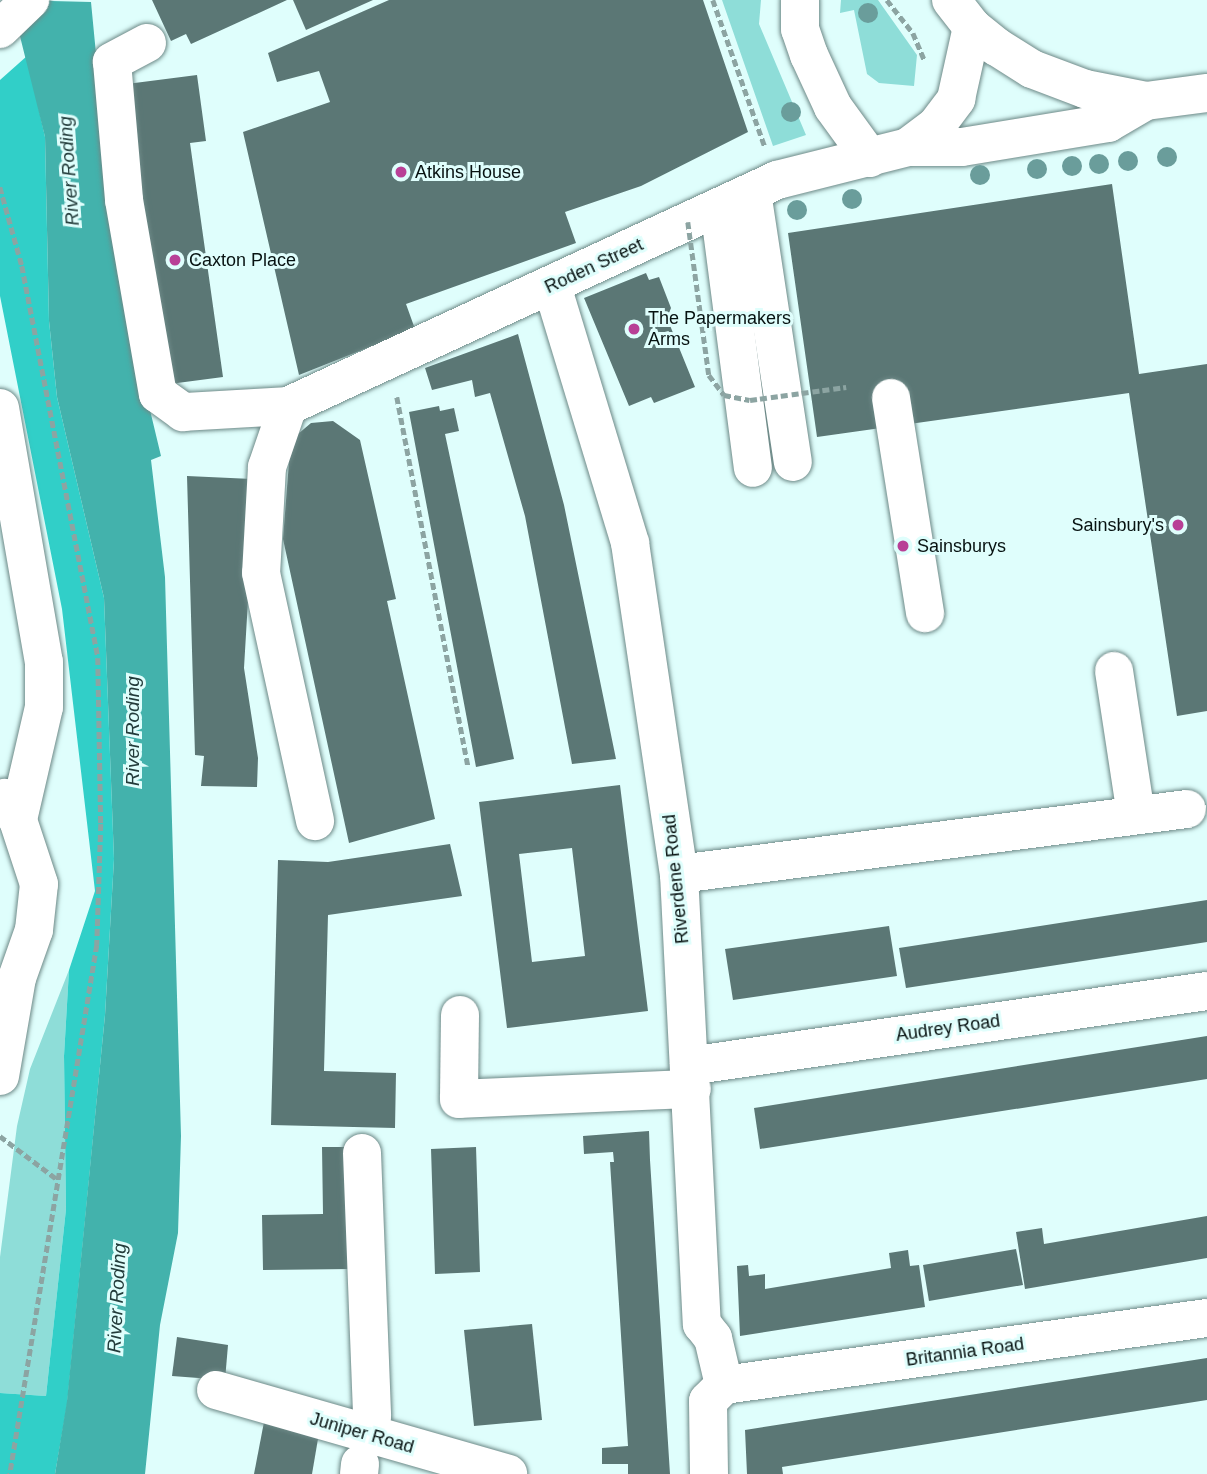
<!DOCTYPE html>
<style>
body{margin:0}
#map{position:relative;width:1207px;height:1474px;overflow:hidden;background:#dffefc;font-family:Arial,sans-serif}
div>[style]{position:absolute}
[style*='--x']{left:calc(var(--x)*1px);top:calc(var(--y)*1px);width:calc(var(--w)*1px);rotate:calc(var(--a)*1deg)}
.green>*{inset:0;background:#8eddd8}
.forest>*{inset:0;background:#31cfc8}
.water>*{inset:0;background:#43b2ac}
.building>*{inset:0;background:#5b7775}
.path>*{height:4.5px;margin-top:-2.25px;transform-origin:0;background:repeating-linear-gradient(90deg,#8ca4a2 0 7px,transparent 0 10.5px)}
.roads{filter:drop-shadow(0 0 2px #6d8987) drop-shadow(0 0 2px #6d8987)}
.minor>*{height:38px;margin:-19px;padding:0 19px;transform-origin:19px;border-radius:19px;background:#fff}
.major>*{height:38px;margin:-19px;padding:0 19px;transform-origin:19px;border-radius:19px;background:#fff}
.highway>*{height:38px;margin:-19px;padding:0 19px;transform-origin:19px;border-radius:19px;background:#fff}
.path-bridge>*{height:4.5px;margin-top:-2.25px;transform-origin:0;background:repeating-linear-gradient(90deg,#8ca4a2 0 7px,transparent 0 10.5px)}
.trees>*{width:20px;height:20px;margin:-10px;border-radius:50%;background:#6a9d9b}
.dots>*{width:19px;height:19px;translate:-50% -50%;box-sizing:border-box;border:4px solid #dffefc;border-radius:50%}
span{translate:-50% -50%;white-space:nowrap;text-align:center;line-height:1.15;-webkit-text-stroke:6px #dffefc;paint-order:stroke}
.poi-label{font-size:18px;color:#071211}
.left{translate:0 -50%;text-align:left}
.right{translate:-100% -50%;text-align:right}
.street-label{font-size:18px;color:#071211}
.water-label{font-size:19px;color:#233c3b;font-style:italic}
</style>
<div id="map">
<div class="green">
<div style="clip-path:polygon(722px 0,761px 0,759px 24px,806px 135px,773px 146px)"></div>
<div style="clip-path:polygon(841px 0,878px 0,917px 55px,914px 86px,879px 83px,867px 74px,854px 10px,840px 13px)"></div>
<div style="clip-path:polygon(69px 970px,64px 1056px,66px 1209px,46px 1396px,0 1393px,0 1257px,17px 1126px,30px 1069px)"></div>
</div>
<div class="forest">
<div style="clip-path:polygon(27px 56px,45px 137px,49px 321px,57px 397px,104px 598px,114px 859px,105px 1015px,67px 1405px,55px 1474px,0 1474px,0 1393px,46px 1396px,66px 1209px,64px 1056px,69px 970px,95px 891px,62px 609px,0 296px,0 80px)"></div>
</div>
<div class="water">
<div style="clip-path:polygon(11px 0,91px 2px,117px 272px,161px 456px,151px 460px,165px 577px,181px 1136px,178px 1233px,160px 1325px,145px 1474px,55px 1474px,67px 1401px,105px 1015px,114px 859px,104px 598px,57px 397px,49px 321px,45px 137px)"></div>
</div>
<div class="building">
<div style="clip-path:polygon(152px 0,287px 0,191px 44px,186px 34px,171px 41px)"></div>
<div style="clip-path:polygon(293px 0,373px 0,306px 30px)"></div>
<div style="clip-path:polygon(389px 0,703px 0,748px 132px,641px 186px,565px 212px,576px 243px,406px 304px,415px 329px,299px 375px,243px 132px,330px 102px,319px 71px,277px 82px,268px 53px)"></div>
<div style="clip-path:polygon(197px 75px,206px 141px,190px 143px,223px 377px,162px 385px,119px 85px)"></div>
<div style="clip-path:polygon(1112px 184px,1139px 374px,1207px 364px,1207px 711px,1177px 716px,1129px 393px,817px 437px,788px 233px)"></div>
<div style="clip-path:polygon(646px 273px,649px 280px,659px 277px,671px 308px,667px 318px,695px 387px,654px 403px,651px 397px,629px 406px,584px 298px)"></div>
<div style="clip-path:polygon(518px 334px,564px 505px,616px 759px,572px 764px,525px 516px,490px 393px,475px 397px,472px 380px,432px 390px,425px 368px)"></div>
<div style="clip-path:polygon(439px 406px,440px 411px,454px 408px,459px 431px,445px 434px,514px 759px,476px 767px,409px 412px)"></div>
<div style="clip-path:polygon(333px 421px,360px 440px,396px 599px,387px 601px,435px 819px,349px 843px,283px 539px,290px 449px,298px 434px,311px 423px)"></div>
<div style="clip-path:polygon(187px 476px,252px 479px,254px 499px,244px 668px,258px 758px,257px 787px,201px 786px,204px 756px,195px 755px)"></div>
<div style="clip-path:polygon(evenodd,620px 785px,648px 1011px,507px 1028px,479px 802px,620px 785px,572px 848px,585px 956px,532px 962px,519px 854px,572px 848px)"></div>
<div style="clip-path:polygon(450px 844px,462px 896px,328px 915px,324px 1071px,396px 1073px,395px 1128px,271px 1125px,278px 860px,328px 862px)"></div>
<div style="clip-path:polygon(1207px 900px,1207px 942px,906px 988px,899px 948px)"></div>
<div style="clip-path:polygon(889px 926px,897px 976px,733px 1000px,725px 949px)"></div>
<div style="clip-path:polygon(1207px 1036px,1207px 1079px,760px 1149px,754px 1108px)"></div>
<div style="clip-path:polygon(649px 1131px,650px 1160px,670px 1474px,628px 1474px,628px 1464px,602px 1464px,602px 1448px,628px 1446px,610px 1162px,614px 1162px,613px 1152px,584px 1154px,583px 1136px)"></div>
<div style="clip-path:polygon(322px 1147px,348px 1147px,351px 1269px,263px 1270px,262px 1215px,323px 1214px)"></div>
<div style="clip-path:polygon(476px 1147px,480px 1272px,435px 1274px,431px 1149px)"></div>
<div style="clip-path:polygon(1207px 1216px,1207px 1258px,1025px 1289px,1016px 1232px,1042px 1228px,1044px 1244px)"></div>
<div style="clip-path:polygon(1016px 1249px,1023px 1285px,929px 1301px,923px 1265px)"></div>
<div style="clip-path:polygon(908px 1250px,910px 1266px,919px 1265px,925px 1307px,740px 1336px,737px 1266px,748px 1265px,749px 1276px,765px 1274px,765px 1289px,891px 1268px,889px 1253px)"></div>
<div style="clip-path:polygon(532px 1324px,542px 1420px,474px 1426px,464px 1330px)"></div>
<div style="clip-path:polygon(177px 1337px,228px 1345px,225px 1380px,172px 1376px)"></div>
<div style="clip-path:polygon(1207px 1358px,1207px 1400px,782px 1467px,783px 1474px,747px 1474px,745px 1430px)"></div>
<div style="clip-path:polygon(264px 1422px,319px 1433px,312px 1474px,254px 1474px)"></div>
</div>
<div class="path">
<div style="--x:713;--y:0;--w:156;--a:70.5"></div>
<div style="--x:887;--y:0;--w:42;--a:51.8"></div>
<div style="--x:913;--y:33;--w:30;--a:67"></div>
<div style="--x:0;--y:187;--w:82;--a:74.4"></div>
<div style="--x:22;--y:266;--w:399;--a:79"></div>
<div style="--x:98;--y:658;--w:166;--a:89"></div>
<div style="--x:101;--y:824;--w:121;--a:91.9"></div>
<div style="--x:97;--y:945;--w:536;--a:99.34"></div>
<div style="--x:397;--y:397;--w:376;--a:79.1"></div>
<div style="--x:0;--y:1136;--w:73;--a:37.2"></div>
</div>
<div class="roads">
<div class="minor">
<div style="--x:800;--y:0;--w:29;--a:90"></div>
<div style="--x:800;--y:29;--w:28;--a:71"></div>
<div style="--x:809;--y:55;--w:57;--a:65.2"></div>
<div style="--x:833;--y:107;--w:63;--a:54"></div>
<div style="--x:147;--y:43;--w:40;--a:152"></div>
<div style="--x:112;--y:62;--w:139;--a:85"></div>
<div style="--x:124;--y:200;--w:197;--a:80.1"></div>
<div style="--x:158;--y:394;--w:31;--a:36"></div>
<div style="--x:183;--y:412;--w:105;--a:-3.3"></div>
<div style="--x:288;--y:406;--w:539;--a:-24.8"></div>
<div style="--x:777;--y:180;--w:135;--a:-14.1"></div>
<div style="--x:908;--y:147;--w:54;--a:0"></div>
<div style="--x:962;--y:147;--w:148;--a:-9.3"></div>
<div style="--x:1108;--y:123;--w:44;--a:-30.1"></div>
<div style="--x:908;--y:147;--w:35;--a:-37"></div>
<div style="--x:936;--y:126;--w:34;--a:-53"></div>
<div style="--x:956;--y:99;--w:74;--a:-77.5"></div>
<div style="--x:752;--y:192;--w:273;--a:81.4"></div>
<div style="--x:719;--y:207;--w:263;--a:82.6"></div>
<div style="--x:552;--y:286;--w:269;--a:73.1"></div>
<div style="--x:630;--y:543;--w:335;--a:81.6"></div>
<div style="--x:679;--y:874;--w:451;--a:87.1"></div>
<div style="--x:702;--y:1324;--w:18;--a:52"></div>
<div style="--x:713;--y:1338;--w:48;--a:76.8"></div>
<div style="--x:891;--y:398;--w:218;--a:81"></div>
<div style="--x:288;--y:406;--w:65;--a:109"></div>
<div style="--x:267;--y:467;--w:106;--a:93.2"></div>
<div style="--x:261;--y:573;--w:254;--a:77.7"></div>
<div style="--x:1114;--y:671;--w:145;--a:81.3"></div>
<div style="--x:679;--y:874;--w:512;--a:-7.29"></div>
<div style="--x:460;--y:1015;--w:84;--a:90.7"></div>
<div style="--x:459;--y:1099;--w:233;--a:-2.5"></div>
<div style="--x:689;--y:1066;--w:523;--a:-8.24"></div>
<div style="--x:362;--y:1153;--w:263;--a:87.8"></div>
<div style="--x:372;--y:1416;--w:20;--a:105"></div>
<div style="--x:216;--y:1390;--w:304;--a:16"></div>
<div style="--x:359;--y:1474;--w:10;--a:-84"></div>
<div style="--x:709;--y:1474;--w:73;--a:-90.8"></div>
<div style="--x:708;--y:1401;--w:23;--a:-45"></div>
<div style="--x:724;--y:1385;--w:488;--a:-7.9"></div>
</div>
<div class="major">
<div style="--x:951;--y:0;--w:34;--a:52"></div>
<div style="--x:972;--y:27;--w:32;--a:39"></div>
<div style="--x:997;--y:47;--w:41;--a:32.2"></div>
<div style="--x:1032;--y:69;--w:57;--a:20.7"></div>
<div style="--x:1085;--y:89;--w:62;--a:11.1"></div>
<div style="--x:1146;--y:101;--w:62;--a:-7.5"></div>
</div>
<div class="highway">
<div style="--x:0;--y:29;--w:42;--a:-44"></div>
<div style="--x:0;--y:408;--w:258;--a:80.2"></div>
<div style="--x:44;--y:662;--w:45;--a:90"></div>
<div style="--x:44;--y:707;--w:116;--a:103"></div>
<div style="--x:0;--y:1076;--w:99;--a:-80.2"></div>
<div style="--x:17;--y:978;--w:51;--a:-70.5"></div>
<div style="--x:34;--y:930;--w:46;--a:-83.8"></div>
<div style="--x:39;--y:884;--w:67;--a:-108.2"></div>
<div style="--x:18;--y:820;--w:26;--a:-121"></div>
</div>
</div>
<div class="path-bridge">
<div style="--x:688;--y:222;--w:154;--a:82.2"></div>
<div style="--x:709;--y:375;--w:25;--a:53"></div>
<div style="--x:724;--y:395;--w:26;--a:11"></div>
<div style="--x:750;--y:400;--w:97;--a:-7.7"></div>
</div>
<div class="trees">
<div style="left:868px;top:13px"></div>
<div style="left:791px;top:112px"></div>
<div style="left:1167px;top:157px"></div>
<div style="left:1128px;top:161px"></div>
<div style="left:1099px;top:164px"></div>
<div style="left:1072px;top:166px"></div>
<div style="left:1037px;top:169px"></div>
<div style="left:980px;top:175px"></div>
<div style="left:852px;top:199px"></div>
<div style="left:797px;top:210px"></div>
</div>
<div class="dots">
<div style="left:401px;top:172px;background:#b84096"></div>
<div style="left:175px;top:260px;background:#b84096"></div>
<div style="left:634px;top:329px;background:#b84096"></div>
<div style="left:1178px;top:525px;background:#b84096"></div>
<div style="left:903px;top:546px;background:#b84096"></div>
</div>
<div class="poi-label">
<span class="left" style="left:415px;top:172px">Atkins House</span>
<span class="left" style="left:189px;top:260px">Caxton Place</span>
<span class="left" style="left:648px;top:329px">The Papermakers<br>Arms</span>
<span class="right" style="left:1164px;top:525px">Sainsbury's</span>
<span class="left" style="left:917px;top:546px">Sainsburys</span>
</div>
<div class="street-label">
<span style="left:594px;top:266px;rotate:-25deg">Roden Street</span>
<span style="left:676px;top:879px;rotate:-96deg">Riverdene Road</span>
<span style="left:948px;top:1028px;rotate:-8deg">Audrey Road</span>
<span style="left:965px;top:1352px;rotate:-8deg">Britannia Road</span>
<span style="left:362px;top:1433px;rotate:16deg">Juniper Road</span>
</div>
<div class="water-label">
<span style="left:69px;top:171px;rotate:-94deg">River Roding</span>
<span style="left:133px;top:731px;rotate:-90deg">River Roding</span>
<span style="left:117px;top:1298px;rotate:-87deg">River Roding</span>
</div>
</div>
